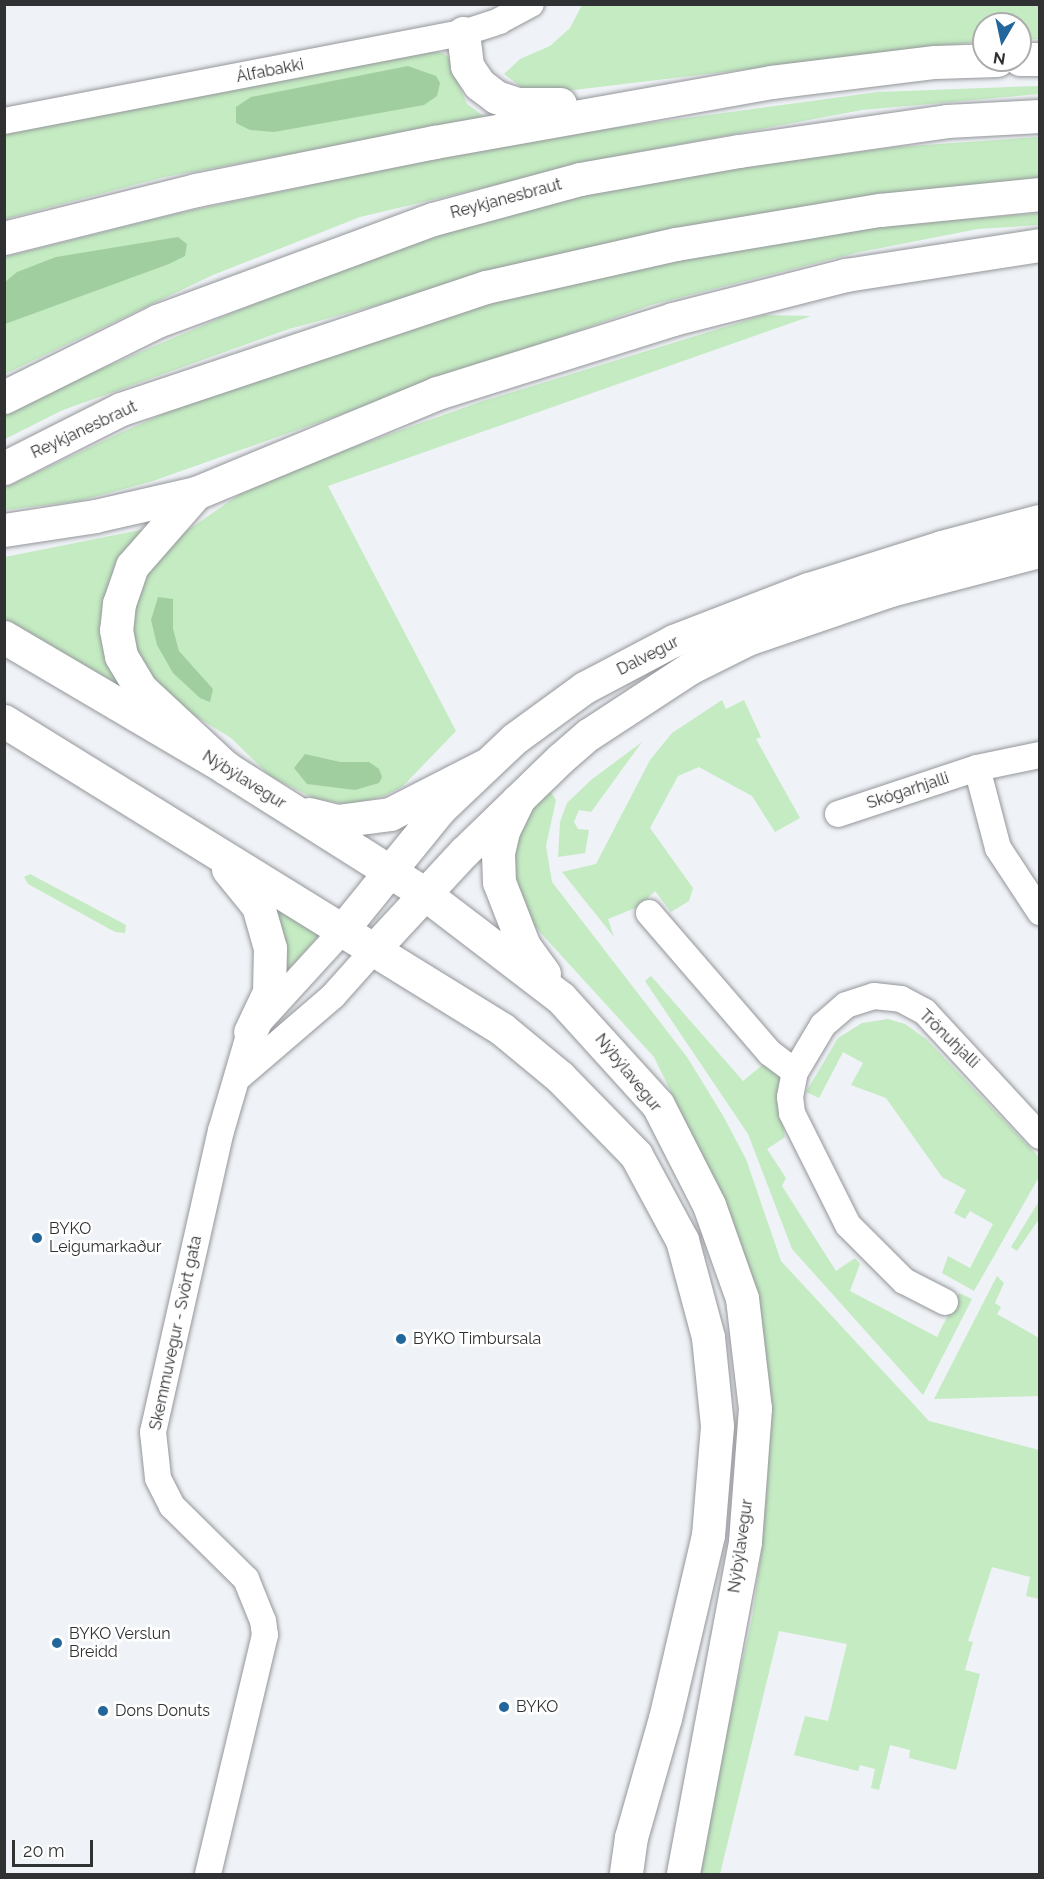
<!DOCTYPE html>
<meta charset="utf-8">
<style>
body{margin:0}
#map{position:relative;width:1044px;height:1879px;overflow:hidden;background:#eff2f6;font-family:Raleway,sans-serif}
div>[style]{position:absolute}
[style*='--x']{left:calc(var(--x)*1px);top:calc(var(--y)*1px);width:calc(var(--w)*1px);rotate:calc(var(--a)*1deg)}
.green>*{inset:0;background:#c4ebc2}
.forest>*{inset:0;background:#a1ce9f}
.roads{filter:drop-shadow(0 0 2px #94969a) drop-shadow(0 0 2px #94969a)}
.minor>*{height:26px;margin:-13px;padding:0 13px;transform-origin:13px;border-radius:13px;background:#fff}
.tertiary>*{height:32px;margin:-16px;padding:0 16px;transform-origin:16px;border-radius:16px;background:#fff}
.primary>*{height:33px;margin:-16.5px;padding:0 16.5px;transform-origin:16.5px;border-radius:16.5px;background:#fff}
.trunk>*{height:33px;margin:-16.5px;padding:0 16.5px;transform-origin:16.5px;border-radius:16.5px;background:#fff}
.dots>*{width:16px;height:16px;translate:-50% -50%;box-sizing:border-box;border:3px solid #fff;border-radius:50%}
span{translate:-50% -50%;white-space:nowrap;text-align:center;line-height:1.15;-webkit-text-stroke:5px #fff;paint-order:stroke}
.street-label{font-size:16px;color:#303133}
.poi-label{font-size:16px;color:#303133}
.left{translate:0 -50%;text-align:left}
.frame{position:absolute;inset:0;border:6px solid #303133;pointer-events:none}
.north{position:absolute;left:972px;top:12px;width:60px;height:60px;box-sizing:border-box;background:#fff;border:2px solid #acadad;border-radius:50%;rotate:189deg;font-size:16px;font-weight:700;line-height:24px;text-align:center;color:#303133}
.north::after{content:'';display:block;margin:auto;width:21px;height:27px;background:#22679b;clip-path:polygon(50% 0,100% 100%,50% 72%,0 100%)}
.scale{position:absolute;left:12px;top:1840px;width:81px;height:27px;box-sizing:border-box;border:3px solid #303133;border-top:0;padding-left:8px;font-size:18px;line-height:21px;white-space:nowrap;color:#303133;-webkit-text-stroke:4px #fff;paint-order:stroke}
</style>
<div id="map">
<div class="green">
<div style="clip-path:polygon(582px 5px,1039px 5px,1039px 39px,1020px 40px,1020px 24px,984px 24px,984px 41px,532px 95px,504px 74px,520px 59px,550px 46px,570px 28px)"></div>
<div style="clip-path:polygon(428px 51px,444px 53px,456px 66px,458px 83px,467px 104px,486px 118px,165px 177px,5px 219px,5px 133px)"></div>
<div style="clip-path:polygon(1039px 86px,1039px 94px,862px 110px,617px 156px,360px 217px,213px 275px,5px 374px,5px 257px,166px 216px,509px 142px,878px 92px)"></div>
<div style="clip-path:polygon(1039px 137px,1039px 181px,536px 262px,289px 329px,63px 410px,5px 439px,5px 415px,89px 374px,373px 253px,624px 182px,896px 147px)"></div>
<div style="clip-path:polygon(1039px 213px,1039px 225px,978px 229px,860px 252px,651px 305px,150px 482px,79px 501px,5px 510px,4px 488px,118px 434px,226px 386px,411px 321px,665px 260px,846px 229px)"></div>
<div style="clip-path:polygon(764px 315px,811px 316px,328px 486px,456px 731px,402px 787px,384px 796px,350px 805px,313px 798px,270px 776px,231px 738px,177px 705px,131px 654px,126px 613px,144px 576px,185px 532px,240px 494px,331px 455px,480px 402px)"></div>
<div style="clip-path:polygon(145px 529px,123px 561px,128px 690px,5px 620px,5px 557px)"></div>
<div style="clip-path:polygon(722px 700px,726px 709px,744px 700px,761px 737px,756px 739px,800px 818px,775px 832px,752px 796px,699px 767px,678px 776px,650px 828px,693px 888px,689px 901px,671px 912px,655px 891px,640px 906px,608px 919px,614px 937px,562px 872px,596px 864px,650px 760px,672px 733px)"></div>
<div style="clip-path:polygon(642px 742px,591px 812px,579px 810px,574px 822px,578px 829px,589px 830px,585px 853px,558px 857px,560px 822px,567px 803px,591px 780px)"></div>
<div style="clip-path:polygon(550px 791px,556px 800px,546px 846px,552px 882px,687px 1057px,722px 1114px,746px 1159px,781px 1261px,929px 1421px,1039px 1450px,1039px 1599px,1026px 1596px,1030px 1577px,992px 1567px,968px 1641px,973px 1642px,965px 1670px,980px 1674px,956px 1770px,909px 1758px,910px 1750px,890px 1745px,879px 1790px,871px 1788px,875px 1769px,860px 1765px,858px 1771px,794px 1755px,805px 1716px,828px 1721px,847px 1644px,779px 1631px,720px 1874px,695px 1874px,752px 1618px,760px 1562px,768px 1475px,768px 1390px,759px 1311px,698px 1148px,654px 1057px,528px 919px,514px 897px,511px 834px)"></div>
<div style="clip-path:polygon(30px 874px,126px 925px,125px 933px,115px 932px,28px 884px,24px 877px)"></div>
<div style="clip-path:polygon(265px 892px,322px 932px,282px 977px)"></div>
<div style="clip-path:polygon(651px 976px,743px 1081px,765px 1063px,783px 1075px,781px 1114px,785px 1137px,767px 1149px,786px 1178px,782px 1186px,836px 1271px,855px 1258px,860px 1264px,850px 1291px,937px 1337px,959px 1293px,972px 1299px,923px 1395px,792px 1249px,748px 1134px,645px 981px)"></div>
<div style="clip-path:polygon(888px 1019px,905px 1024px,926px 1039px,1039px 1157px,1039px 1177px,974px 1291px,942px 1273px,948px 1256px,970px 1268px,993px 1224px,970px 1211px,965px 1219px,954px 1213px,966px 1190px,942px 1177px,886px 1098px,851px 1085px,863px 1063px,843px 1052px,819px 1098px,806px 1092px,838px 1038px,862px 1023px)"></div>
<div style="clip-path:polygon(1039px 1201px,1039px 1219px,1017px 1251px,1011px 1247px)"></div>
<div style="clip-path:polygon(997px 1276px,1004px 1283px,995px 1303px,1001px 1307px,997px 1314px,1039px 1338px,1039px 1396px,934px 1399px)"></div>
</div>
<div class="forest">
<div style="clip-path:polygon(408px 66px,436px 76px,440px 83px,437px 96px,424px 105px,274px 132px,250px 130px,236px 123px,236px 107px,251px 97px)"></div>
<div style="clip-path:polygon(178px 237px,187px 244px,185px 256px,169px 264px,5px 324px,5px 282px,17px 272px,56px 257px)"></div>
<div style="clip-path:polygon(158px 597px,173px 599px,173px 629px,179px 651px,213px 689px,210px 702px,200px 698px,173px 673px,157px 645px,151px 620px)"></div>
<div style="clip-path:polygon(305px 754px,340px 762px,369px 762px,379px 769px,382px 777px,379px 783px,355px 790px,307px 784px,294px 768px)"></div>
</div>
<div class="roads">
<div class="minor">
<div style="--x:4;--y:121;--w:467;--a:-10.9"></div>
<div style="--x:463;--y:33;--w:38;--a:-18"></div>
<div style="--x:499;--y:21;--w:36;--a:-28"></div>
<div style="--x:977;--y:768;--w:83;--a:75.3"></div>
<div style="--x:998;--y:848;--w:77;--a:56.7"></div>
<div style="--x:838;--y:814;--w:146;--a:-18.3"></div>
<div style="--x:977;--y:768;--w:64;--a:-11.7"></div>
<div style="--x:649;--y:913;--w:185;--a:49.2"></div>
<div style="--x:770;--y:1053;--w:31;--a:37"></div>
<div style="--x:240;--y:1076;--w:123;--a:-40.7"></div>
<div style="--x:333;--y:996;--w:63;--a:-48.2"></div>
<div style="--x:945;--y:1302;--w:46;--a:-152.9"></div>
<div style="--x:904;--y:1281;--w:79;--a:-135"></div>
<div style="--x:848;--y:1225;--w:125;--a:-116.6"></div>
<div style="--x:792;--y:1113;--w:16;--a:-97"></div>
<div style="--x:790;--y:1097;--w:25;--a:-79"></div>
<div style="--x:795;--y:1072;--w:55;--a:-59.2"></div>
<div style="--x:823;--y:1025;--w:30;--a:-41"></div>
<div style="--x:846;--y:1005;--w:29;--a:-18"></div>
<div style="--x:874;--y:996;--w:27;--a:6"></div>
<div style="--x:901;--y:999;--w:27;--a:28"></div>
<div style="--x:925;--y:1012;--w:169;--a:47.2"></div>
<div style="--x:208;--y:1874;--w:246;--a:-76.6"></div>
<div style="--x:265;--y:1635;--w:14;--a:-98"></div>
<div style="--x:263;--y:1621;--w:45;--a:-112"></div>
<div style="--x:246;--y:1579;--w:104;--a:-135.4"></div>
<div style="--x:172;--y:1506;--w:31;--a:-117"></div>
<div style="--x:158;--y:1478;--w:46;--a:-96.2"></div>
<div style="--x:153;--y:1432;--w:309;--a:-77.3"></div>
<div style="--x:221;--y:1131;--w:103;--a:-73.7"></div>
<div style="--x:250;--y:1032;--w:138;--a:-47.6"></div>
</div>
<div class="tertiary">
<div style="--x:343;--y:930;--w:156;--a:-51"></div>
<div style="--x:441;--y:809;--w:102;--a:-43.4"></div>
<div style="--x:515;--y:739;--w:87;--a:-36.1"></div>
<div style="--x:585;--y:688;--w:101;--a:-27.8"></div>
<div style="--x:674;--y:641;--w:145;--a:-21.1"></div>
<div style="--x:809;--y:589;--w:139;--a:-17.5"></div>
<div style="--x:942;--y:547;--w:101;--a:-14.9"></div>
<div style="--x:375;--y:949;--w:131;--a:-47.2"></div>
<div style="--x:464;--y:853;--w:135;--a:-44.1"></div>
<div style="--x:561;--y:759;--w:37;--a:-41"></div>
<div style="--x:589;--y:735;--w:121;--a:-33.2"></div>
<div style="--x:690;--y:669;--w:65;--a:-26.6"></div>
<div style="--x:748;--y:640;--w:151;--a:-18.9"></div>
<div style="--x:891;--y:591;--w:154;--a:-14.7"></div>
</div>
<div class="primary">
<div style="--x:4;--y:637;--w:258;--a:30.5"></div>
<div style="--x:226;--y:768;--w:236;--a:32.3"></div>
<div style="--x:425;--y:894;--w:171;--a:37.4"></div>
<div style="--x:561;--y:998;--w:144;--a:47.8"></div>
<div style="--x:658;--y:1105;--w:112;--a:63"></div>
<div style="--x:709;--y:1205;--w:99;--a:70.5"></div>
<div style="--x:742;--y:1298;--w:111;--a:83.3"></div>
<div style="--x:755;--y:1408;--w:134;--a:94.3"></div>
<div style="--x:745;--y:1542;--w:338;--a:100.6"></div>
<div style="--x:4;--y:721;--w:586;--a:31.74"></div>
<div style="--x:502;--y:1029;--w:75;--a:39.6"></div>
<div style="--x:560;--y:1077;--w:109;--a:45.7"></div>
<div style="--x:636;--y:1155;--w:97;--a:61.6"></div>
<div style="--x:682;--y:1240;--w:100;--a:75"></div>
<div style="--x:708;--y:1337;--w:89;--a:84.2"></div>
<div style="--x:717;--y:1426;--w:109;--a:94.7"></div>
<div style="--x:708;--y:1535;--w:188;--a:103.2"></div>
<div style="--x:665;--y:1718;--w:124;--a:105.9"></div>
<div style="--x:631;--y:1837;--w:37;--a:98"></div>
<div style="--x:518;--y:800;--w:34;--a:116"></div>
<div style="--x:503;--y:831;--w:23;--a:103"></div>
<div style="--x:498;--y:853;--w:29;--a:88"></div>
<div style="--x:499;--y:882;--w:69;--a:68.7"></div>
<div style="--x:524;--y:946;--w:34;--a:54"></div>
<div style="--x:309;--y:814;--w:29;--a:14"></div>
<div style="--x:337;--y:821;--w:53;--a:-7.5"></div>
<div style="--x:390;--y:814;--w:106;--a:-27.1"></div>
<div style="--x:228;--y:869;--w:48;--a:51"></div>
<div style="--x:258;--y:906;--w:44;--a:74.1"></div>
<div style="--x:270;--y:948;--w:44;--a:91.3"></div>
<div style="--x:269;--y:992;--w:44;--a:115.4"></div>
</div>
<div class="trunk">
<div style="--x:463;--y:33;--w:33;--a:83"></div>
<div style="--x:467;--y:66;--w:22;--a:56"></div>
<div style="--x:479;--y:84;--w:21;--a:37"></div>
<div style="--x:496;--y:97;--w:23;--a:18"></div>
<div style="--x:518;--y:104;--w:42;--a:0"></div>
<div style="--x:1020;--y:59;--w:20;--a:0"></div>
<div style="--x:4;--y:238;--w:198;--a:-14"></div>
<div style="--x:196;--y:190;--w:243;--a:-11.4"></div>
<div style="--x:434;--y:142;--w:342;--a:-10.1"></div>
<div style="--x:771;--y:82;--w:165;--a:-7"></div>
<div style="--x:935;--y:62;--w:62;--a:-1.8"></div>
<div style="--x:4;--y:397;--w:171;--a:-26.4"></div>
<div style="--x:157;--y:321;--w:294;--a:-20.3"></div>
<div style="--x:433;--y:219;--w:152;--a:-15.2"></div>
<div style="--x:580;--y:179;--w:161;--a:-10"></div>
<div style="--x:739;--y:151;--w:210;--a:-8.2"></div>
<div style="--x:947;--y:121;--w:93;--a:-3.1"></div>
<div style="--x:4;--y:468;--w:131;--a:-26.8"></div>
<div style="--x:121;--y:409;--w:385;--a:-18.5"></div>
<div style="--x:486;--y:287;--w:195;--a:-12.8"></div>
<div style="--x:676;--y:244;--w:207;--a:-9.5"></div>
<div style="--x:880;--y:210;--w:161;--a:-5.7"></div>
<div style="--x:196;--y:493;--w:97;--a:131.2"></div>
<div style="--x:132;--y:566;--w:39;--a:109"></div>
<div style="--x:119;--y:603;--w:27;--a:96"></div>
<div style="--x:116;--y:630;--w:26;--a:79"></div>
<div style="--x:121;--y:656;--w:39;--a:59"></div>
<div style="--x:141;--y:689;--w:116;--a:42.9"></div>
<div style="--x:4;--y:530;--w:92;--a:-8.7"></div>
<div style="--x:95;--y:516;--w:104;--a:-12.8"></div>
<div style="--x:196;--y:493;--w:261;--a:-22.5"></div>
<div style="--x:437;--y:393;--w:247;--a:-17.4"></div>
<div style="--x:673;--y:319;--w:179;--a:-14.3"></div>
<div style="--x:846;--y:275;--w:196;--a:-8.8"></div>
</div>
</div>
<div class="dots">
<div style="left:37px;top:1238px;background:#22679b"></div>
<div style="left:401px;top:1339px;background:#22679b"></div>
<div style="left:57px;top:1643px;background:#22679b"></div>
<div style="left:504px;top:1707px;background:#22679b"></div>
<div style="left:103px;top:1711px;background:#22679b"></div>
</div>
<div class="street-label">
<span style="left:270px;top:71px;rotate:-11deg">Álfabakki</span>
<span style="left:506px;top:199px;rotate:-15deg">Reykjanesbraut</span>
<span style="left:84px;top:430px;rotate:-25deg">Reykjanesbraut</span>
<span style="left:648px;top:656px;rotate:-27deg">Dalvegur</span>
<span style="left:244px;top:780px;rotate:32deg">Nýbýlavegur</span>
<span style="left:908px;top:791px;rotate:-18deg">Skógarhjalli</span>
<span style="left:949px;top:1039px;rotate:44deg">Trönuhjalli</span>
<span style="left:628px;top:1073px;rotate:51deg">Nýbýlavegur</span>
<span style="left:176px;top:1333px;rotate:-78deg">Skemmuvegur - Svört gata</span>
<span style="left:741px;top:1546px;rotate:-82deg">Nýbýlavegur</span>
</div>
<div class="poi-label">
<span class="left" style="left:49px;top:1238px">BYKO<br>Leigumarkaður</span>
<span class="left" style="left:413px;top:1339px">BYKO Timbursala</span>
<span class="left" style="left:69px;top:1643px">BYKO Verslun<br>Breidd</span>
<span class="left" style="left:516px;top:1707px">BYKO</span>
<span class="left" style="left:115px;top:1711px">Dons Donuts</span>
</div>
<div class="frame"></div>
<div class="north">N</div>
<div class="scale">20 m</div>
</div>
